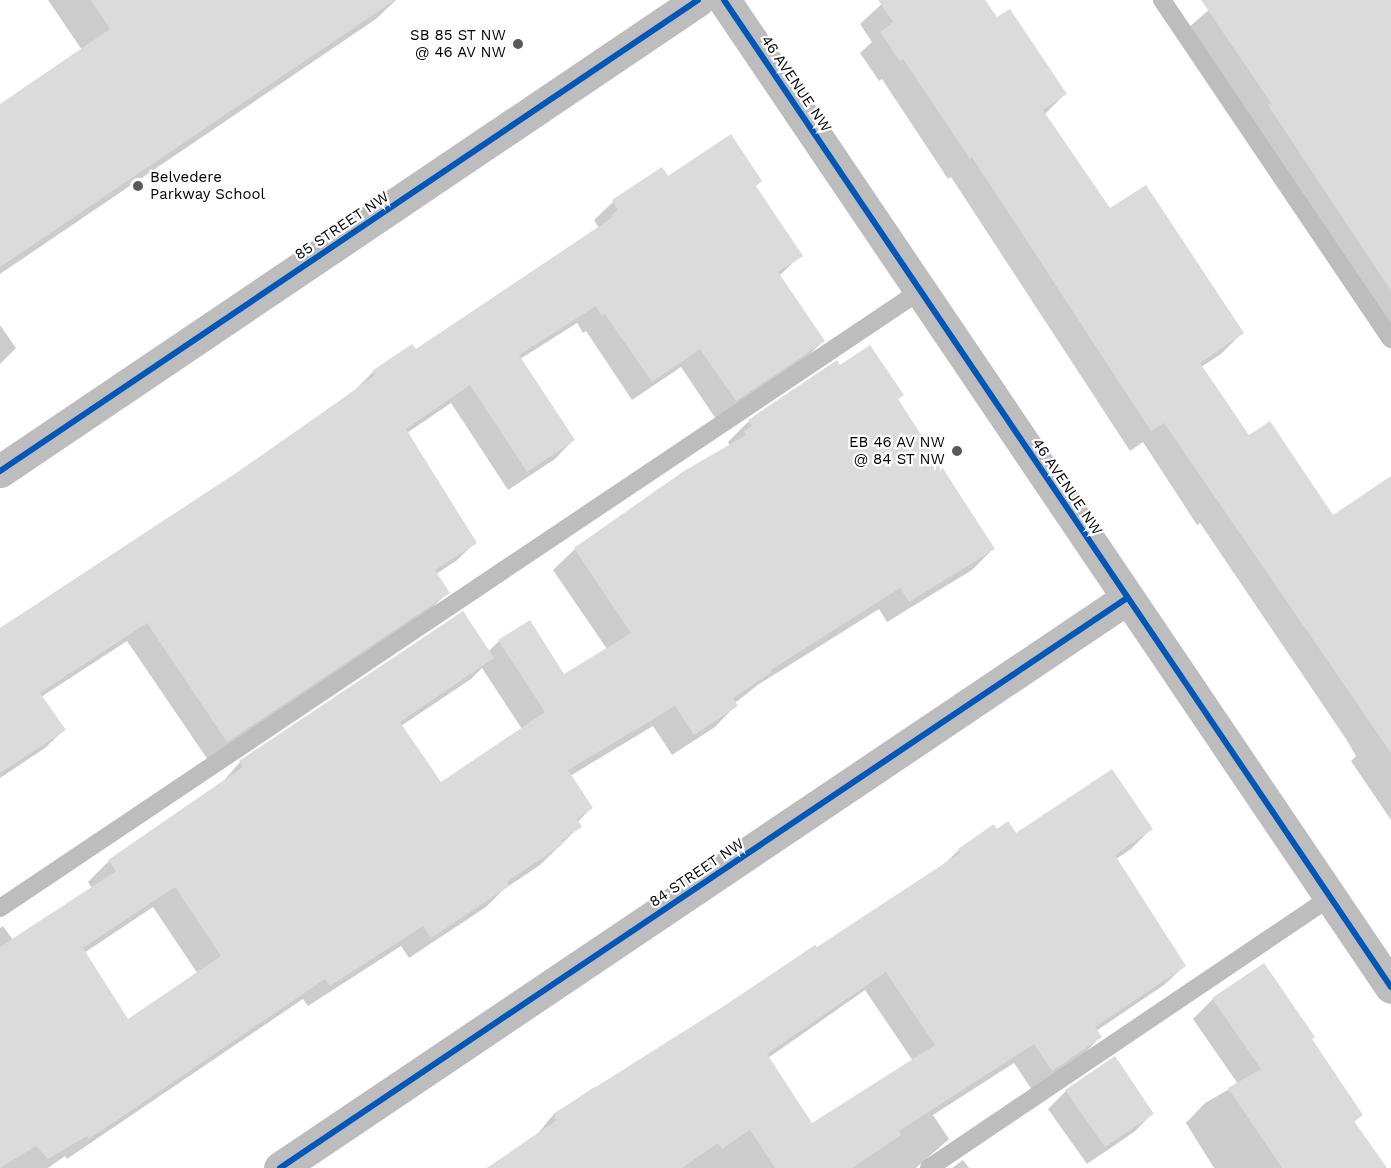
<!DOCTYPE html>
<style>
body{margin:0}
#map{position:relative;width:1391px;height:1168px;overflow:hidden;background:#fff;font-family:"Work Sans",sans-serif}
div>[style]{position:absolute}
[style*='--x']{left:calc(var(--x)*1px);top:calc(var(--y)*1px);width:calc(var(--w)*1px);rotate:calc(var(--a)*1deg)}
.shadow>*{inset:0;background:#0003}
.building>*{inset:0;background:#dbdbdb}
.service>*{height:18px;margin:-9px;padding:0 9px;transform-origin:9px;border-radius:9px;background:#bdbdbd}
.minor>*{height:33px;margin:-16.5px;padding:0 16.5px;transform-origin:16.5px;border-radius:16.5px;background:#bdbdbd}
.tertiary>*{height:33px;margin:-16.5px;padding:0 16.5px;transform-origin:16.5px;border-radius:16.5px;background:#bdbdbd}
.cycleway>*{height:6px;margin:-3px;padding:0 3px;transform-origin:3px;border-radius:3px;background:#0057b8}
.dots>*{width:16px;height:16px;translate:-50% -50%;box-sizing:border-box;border:3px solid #fff;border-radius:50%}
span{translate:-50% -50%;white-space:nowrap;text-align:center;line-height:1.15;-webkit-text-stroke:4.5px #fff;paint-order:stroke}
.poi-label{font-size:15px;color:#000}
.right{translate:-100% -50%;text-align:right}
.left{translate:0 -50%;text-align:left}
.street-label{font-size:15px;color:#000}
</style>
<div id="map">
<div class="shadow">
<div style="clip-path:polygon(48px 0,396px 0,376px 19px,0 274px,0 106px,82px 50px)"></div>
<div style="clip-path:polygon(886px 0,983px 0,997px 19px,1066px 93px,1045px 114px,1109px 211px,1242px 333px,1221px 354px,1201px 367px,1248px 437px,1333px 517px,1391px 477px,1391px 820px,1351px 761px,1356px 756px,1346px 739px,1200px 523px,1197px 525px,1143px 442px,1130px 451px,951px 177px,948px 179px,882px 79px,879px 81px,860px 53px,872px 42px,860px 24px)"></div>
<div style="clip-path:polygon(1220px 0,1391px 0,1391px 337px,1187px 29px)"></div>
<div style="clip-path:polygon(662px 169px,668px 178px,755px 187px,801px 255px,779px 276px,823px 341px,804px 360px,716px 419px,681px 367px,632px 400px,586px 331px,583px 333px,577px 323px,520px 359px,573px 440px,555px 459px,508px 490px,451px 403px,407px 433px,475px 543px,456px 561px,436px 574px,448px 592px,429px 611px,208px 760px,127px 641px,41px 697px,64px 730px,45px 748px,0 778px,0 630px,240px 472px,355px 390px,373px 372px,416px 351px,599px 228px,594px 220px,613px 202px)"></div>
<div style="clip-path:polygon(0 325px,16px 348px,0 364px)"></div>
<div style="clip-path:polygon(evenodd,840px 367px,902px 395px,897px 400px,993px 549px,972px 570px,887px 622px,879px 609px,759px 684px,735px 703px,736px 705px,715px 727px,672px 755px,653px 726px,570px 776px,591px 808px,577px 823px,580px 826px,540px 865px,503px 890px,486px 907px,409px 958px,401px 946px,308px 1006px,303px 999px,67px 1159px,65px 1156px,48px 1168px,0 1168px,0 928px,3px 926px,13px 940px,92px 888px,88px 882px,109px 861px,220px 785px,240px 762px,488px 652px,499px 641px,563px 676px,607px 649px,553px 570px,575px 549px,684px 473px,730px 446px,728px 442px,749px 421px,840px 367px,482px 668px,522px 729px,440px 785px,401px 726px,471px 679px,482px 668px,840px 367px,153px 907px,198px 974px,128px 1021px,84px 953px,153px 907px)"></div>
<div style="clip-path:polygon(evenodd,1151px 829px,1131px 849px,1116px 859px,1184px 966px,1164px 985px,1096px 1031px,1100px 1037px,1081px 1057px,1032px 1090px,1014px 1063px,933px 1115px,949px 1139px,916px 1168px,487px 1168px,535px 1137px,553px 1115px,595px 1087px,596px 1089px,817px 950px,942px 866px,959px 850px,997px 831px,1016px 835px,1151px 829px,865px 990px,913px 1061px,812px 1125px,768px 1058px,865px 990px)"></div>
<div style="clip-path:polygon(1213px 999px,1310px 1040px,1361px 1115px,1354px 1122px,1373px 1168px,1214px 1168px,1186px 1123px,1205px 1103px,1238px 1084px,1193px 1019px)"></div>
<div style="clip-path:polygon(1066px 1091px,1152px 1114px,1134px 1132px,1087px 1164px,1048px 1109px)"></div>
<div style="clip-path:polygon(963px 1160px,969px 1168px,952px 1168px)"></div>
</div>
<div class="building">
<div style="clip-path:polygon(91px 0,395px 0,0 267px,0 104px,110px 29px)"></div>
<div style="clip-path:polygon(878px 0,985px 0,997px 17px,1010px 9px,1067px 94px,1043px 110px,1110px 208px,1146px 185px,1244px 333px,1200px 363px,1249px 435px,1270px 421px,1333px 515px,1391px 476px,1391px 753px,1164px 423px,1151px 431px,972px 157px,970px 159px,903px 59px,900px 61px,880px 32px,893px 22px)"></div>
<div style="clip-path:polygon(1201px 0,1391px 0,1391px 291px,1268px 105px,1271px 103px)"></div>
<div style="clip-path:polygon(731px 134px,762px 181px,756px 186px,803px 256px,778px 272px,825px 341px,736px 401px,700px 349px,652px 382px,605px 314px,602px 316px,596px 306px,519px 355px,575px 440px,527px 472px,470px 385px,406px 429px,477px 543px,435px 570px,450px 593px,227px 742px,147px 623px,40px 693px,66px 730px,0 773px,0 628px,239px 471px,342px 399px,375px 375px,372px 371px,412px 344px,416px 349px,613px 217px,611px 215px,618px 210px,612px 200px,662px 167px,668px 176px)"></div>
<div style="clip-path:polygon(evenodd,870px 345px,904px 395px,898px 399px,995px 549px,909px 602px,900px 588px,771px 670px,772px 672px,733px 698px,738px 706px,694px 735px,675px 706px,568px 770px,593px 808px,577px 819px,582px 827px,561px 841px,563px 844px,507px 882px,509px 886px,431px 938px,423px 926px,330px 986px,325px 979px,89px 1139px,87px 1136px,48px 1159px,36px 1146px,0 1168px,0 947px,116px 871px,108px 860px,243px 767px,239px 761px,463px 611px,494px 658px,400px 722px,441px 782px,545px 712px,498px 640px,530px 620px,564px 674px,631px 633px,574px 548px,684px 471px,746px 435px,744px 431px,752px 426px,748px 420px,837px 360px,840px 365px,870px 345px,175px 887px,221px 956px,128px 1019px,83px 948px,175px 887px)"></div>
<div style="clip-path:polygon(evenodd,1112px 769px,1153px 829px,1115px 855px,1186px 966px,1095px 1027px,1102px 1037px,1052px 1071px,1034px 1044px,899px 1131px,901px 1135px,852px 1168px,775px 1168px,750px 1130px,722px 1149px,718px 1143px,682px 1168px,487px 1168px,557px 1120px,553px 1114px,724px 1006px,815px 945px,817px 947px,960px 853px,958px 849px,994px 824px,997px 829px,1008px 821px,1016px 833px,1112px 769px,886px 972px,935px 1045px,812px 1123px,767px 1054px,886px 972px)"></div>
<div style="clip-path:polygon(1264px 963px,1315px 1037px,1312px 1039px,1363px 1115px,1354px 1121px,1387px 1168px,1282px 1168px,1228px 1088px,1261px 1069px,1212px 998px)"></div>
<div style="clip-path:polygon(1115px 1056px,1154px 1114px,1105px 1147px,1065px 1090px)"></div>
</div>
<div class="service">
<div style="--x:1162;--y:0;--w:409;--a:56"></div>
<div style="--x:0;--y:908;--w:1108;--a:-33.85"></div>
<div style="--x:929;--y:1168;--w:483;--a:-34"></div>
</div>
<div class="minor">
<div style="--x:724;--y:0;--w:1191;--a:55.95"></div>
<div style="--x:280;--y:1168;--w:1021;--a:-33.94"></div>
</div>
<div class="tertiary">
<div style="--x:0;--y:471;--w:842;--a:-34.01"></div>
</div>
<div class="cycleway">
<div style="--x:724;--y:0;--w:1191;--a:55.95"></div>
<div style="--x:0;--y:471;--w:842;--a:-34.01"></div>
<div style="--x:280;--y:1168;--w:1021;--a:-33.94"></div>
</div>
<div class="dots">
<div style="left:518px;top:44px;background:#595959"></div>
<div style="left:138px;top:186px;background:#595959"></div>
<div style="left:957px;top:451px;background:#595959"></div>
</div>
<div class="poi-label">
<span class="right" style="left:506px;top:44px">SB 85 ST NW<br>@ 46 AV NW</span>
<span class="left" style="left:150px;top:186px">Belvedere<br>Parkway School</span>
<span class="right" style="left:945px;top:451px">EB 46 AV NW<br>@ 84 ST NW</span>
</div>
<div class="street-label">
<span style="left:796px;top:84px;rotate:56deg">46 AVENUE NW</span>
<span style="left:342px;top:226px;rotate:-34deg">85 STREET NW</span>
<span style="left:1067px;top:487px;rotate:56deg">46 AVENUE NW</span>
<span style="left:697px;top:873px;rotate:-34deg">84 STREET NW</span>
</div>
</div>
